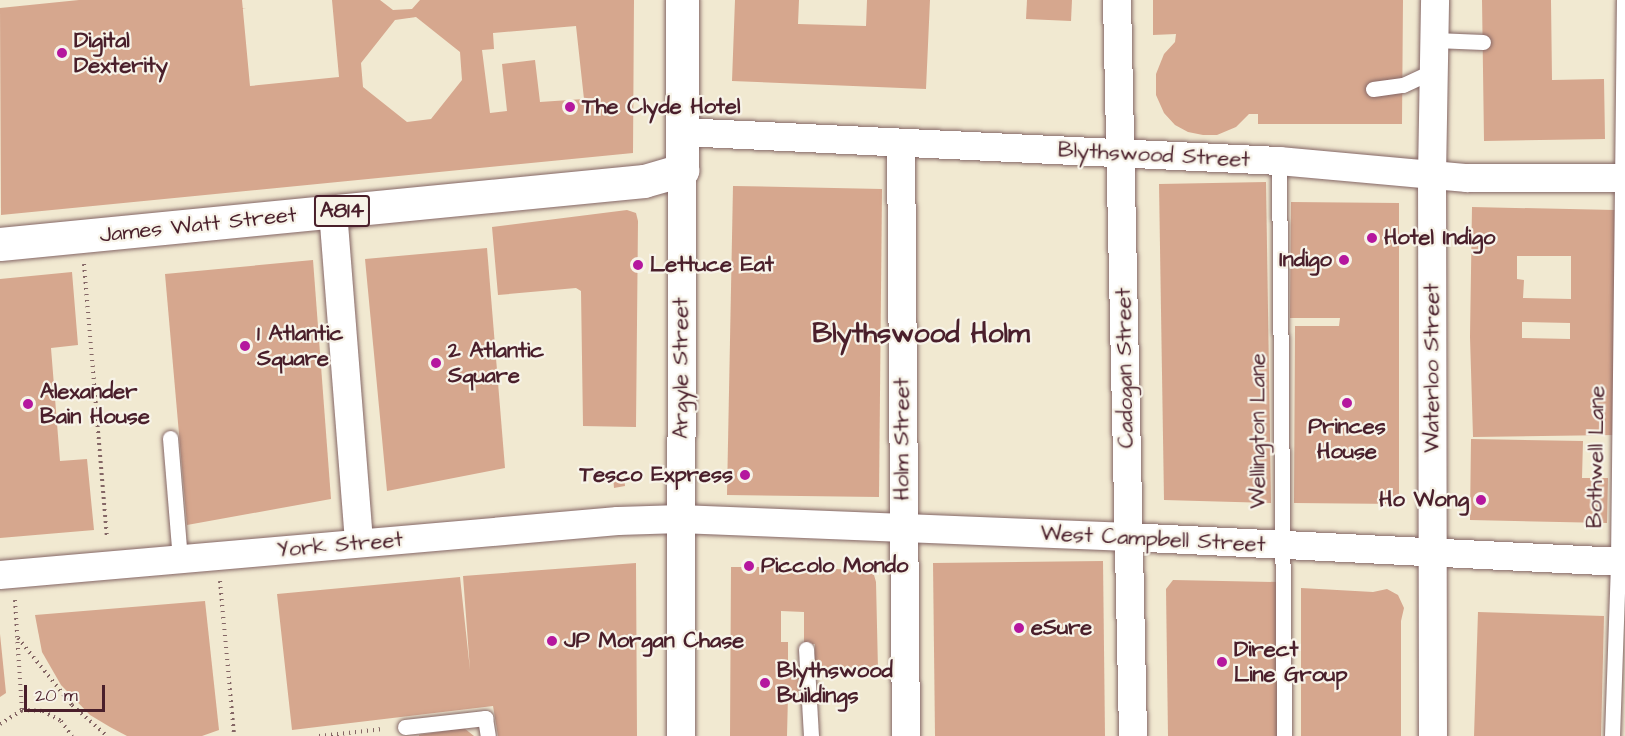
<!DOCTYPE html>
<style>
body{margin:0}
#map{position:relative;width:1625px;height:736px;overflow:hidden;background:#f1e9d1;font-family:"Architects Daughter",sans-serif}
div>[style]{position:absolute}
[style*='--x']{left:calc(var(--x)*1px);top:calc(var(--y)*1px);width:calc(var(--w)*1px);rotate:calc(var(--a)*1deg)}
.building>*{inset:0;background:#d6a78e}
.path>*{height:4px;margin-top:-2px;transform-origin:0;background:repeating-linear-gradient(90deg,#846665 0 1.5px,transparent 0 6px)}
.roads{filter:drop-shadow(0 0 2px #846665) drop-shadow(0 0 2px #846665)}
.lane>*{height:15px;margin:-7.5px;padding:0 7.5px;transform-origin:7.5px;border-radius:7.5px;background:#fff}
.street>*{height:28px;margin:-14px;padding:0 14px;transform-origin:14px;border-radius:14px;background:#fff}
.primary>*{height:33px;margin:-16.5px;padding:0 16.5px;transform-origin:16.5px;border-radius:16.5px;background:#fff}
.dots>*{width:16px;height:16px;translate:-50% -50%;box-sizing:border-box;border:3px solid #f7f3e8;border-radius:50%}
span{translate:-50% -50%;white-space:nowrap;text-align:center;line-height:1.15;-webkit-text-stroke:4.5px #f7f3e8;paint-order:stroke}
.shield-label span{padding:2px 4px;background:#f7f3e8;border:2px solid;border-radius:4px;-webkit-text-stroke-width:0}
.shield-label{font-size:21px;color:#4a1f2b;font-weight:700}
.poi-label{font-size:22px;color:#4a1f2b;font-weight:700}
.left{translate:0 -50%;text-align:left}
.right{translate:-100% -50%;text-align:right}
.street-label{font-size:22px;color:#4a1f2b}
.district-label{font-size:28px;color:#4a1f2b;font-weight:700}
.scale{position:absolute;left:24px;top:685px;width:81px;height:27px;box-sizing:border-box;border:3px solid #4a1f2b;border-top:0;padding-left:8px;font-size:18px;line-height:21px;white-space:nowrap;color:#4a1f2b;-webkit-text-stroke:4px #f7f3e8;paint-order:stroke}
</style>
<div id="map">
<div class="building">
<div style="clip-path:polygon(evenodd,79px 0,242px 0,250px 86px,339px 77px,332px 0,380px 0,393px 10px,412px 9px,420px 0,634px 0,633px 153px,1px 215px,0 8px,79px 0,416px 17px,460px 52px,462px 80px,431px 119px,407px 122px,363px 87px,361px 63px,395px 20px,416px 17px,79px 0,576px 26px,584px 99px,540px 102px,535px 60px,502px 64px,507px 111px,490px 113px,482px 50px,494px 49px,493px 33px,576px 26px)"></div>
<div style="clip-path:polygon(735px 0,799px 0,798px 24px,866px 26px,867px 0,930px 0,926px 89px,732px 81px)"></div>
<div style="clip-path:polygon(1027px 0,1072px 0,1071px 21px,1026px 19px)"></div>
<div style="clip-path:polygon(1153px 0,1403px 0,1402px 124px,1258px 124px,1258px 114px,1249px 114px,1236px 127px,1217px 135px,1203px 135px,1188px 132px,1175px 125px,1164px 113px,1156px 95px,1156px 74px,1164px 54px,1175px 42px,1176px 34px,1153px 35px)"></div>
<div style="clip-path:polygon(1482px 0,1551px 0,1552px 80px,1604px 79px,1605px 139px,1484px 141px)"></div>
<div style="clip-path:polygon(1266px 182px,1271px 503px,1164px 500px,1159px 184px)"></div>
<div style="clip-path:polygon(733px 186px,882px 189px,879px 497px,727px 495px)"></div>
<div style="clip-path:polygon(1291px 202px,1399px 203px,1399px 504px,1294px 503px,1295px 326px,1339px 326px,1340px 318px,1290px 318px)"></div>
<div style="clip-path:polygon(evenodd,1472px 207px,1615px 210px,1615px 435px,1473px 437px,1470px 337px,1472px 207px,1517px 256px,1571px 256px,1571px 299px,1523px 298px,1524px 280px,1517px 279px,1517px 256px,1472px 207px,1522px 322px,1570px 323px,1570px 339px,1522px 338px,1522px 322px)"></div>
<div style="clip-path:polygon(627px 210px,636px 213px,638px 221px,636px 427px,583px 426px,581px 291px,576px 288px,498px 295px,492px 227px)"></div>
<div style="clip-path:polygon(487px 248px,505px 468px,387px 491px,365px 259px)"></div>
<div style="clip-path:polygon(313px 260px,331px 499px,187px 525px,165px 274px)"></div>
<div style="clip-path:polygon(72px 272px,78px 345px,51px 348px,60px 461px,87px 459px,94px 530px,0 538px,0 279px)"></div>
<div style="clip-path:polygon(1471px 439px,1583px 441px,1582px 478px,1608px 478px,1607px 523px,1470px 520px)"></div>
<div style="clip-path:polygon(624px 475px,625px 486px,614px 488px,613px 476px)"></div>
<div style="clip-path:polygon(1103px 561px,1105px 736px,935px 736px,933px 563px)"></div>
<div style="clip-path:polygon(636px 563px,637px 736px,498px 736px,493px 706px,292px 730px,277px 594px,460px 577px,470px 670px,463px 576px)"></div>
<div style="clip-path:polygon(731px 567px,805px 567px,866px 571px,874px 575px,876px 582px,878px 670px,815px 671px,815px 644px,804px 644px,804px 612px,781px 611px,781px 642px,788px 642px,788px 672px,801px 672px,801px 695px,788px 695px,787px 736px,730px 736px)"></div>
<div style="clip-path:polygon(1173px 580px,1277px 582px,1278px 736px,1168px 736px,1166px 589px)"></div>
<div style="clip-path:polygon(1301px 588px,1373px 592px,1387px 589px,1398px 595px,1404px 608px,1401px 621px,1401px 736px,1301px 736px)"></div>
<div style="clip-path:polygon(205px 601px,219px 730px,202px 736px,127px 736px,110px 727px,90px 715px,61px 685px,42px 652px,35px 615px)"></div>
<div style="clip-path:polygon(1478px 612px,1604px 616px,1601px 736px,1474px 736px)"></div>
<div style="clip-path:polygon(0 634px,6px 693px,0 697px)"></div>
<div style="clip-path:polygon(464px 728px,474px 736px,419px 736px,419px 735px)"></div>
</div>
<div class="path">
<div style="--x:84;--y:264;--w:275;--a:85.2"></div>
<div style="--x:220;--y:581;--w:156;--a:84.8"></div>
<div style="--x:15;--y:600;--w:110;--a:86.4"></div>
<div style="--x:18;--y:638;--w:86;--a:51.1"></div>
<div style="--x:72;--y:705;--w:47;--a:41.5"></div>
<div style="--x:0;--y:724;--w:26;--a:-32"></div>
<div style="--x:22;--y:710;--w:21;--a:3"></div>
<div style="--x:43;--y:711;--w:21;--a:29"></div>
<div style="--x:61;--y:721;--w:19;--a:54"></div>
<div style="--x:319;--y:736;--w:65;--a:-6.1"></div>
</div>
<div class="roads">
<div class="lane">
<div style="--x:1435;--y:40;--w:48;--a:2.4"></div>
<div style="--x:1373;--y:89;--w:30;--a:-8"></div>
<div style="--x:1403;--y:85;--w:35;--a:-25"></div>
<div style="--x:1279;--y:161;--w:575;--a:89.5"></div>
<div style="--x:170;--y:438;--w:121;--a:85.3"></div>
<div style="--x:806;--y:649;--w:87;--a:86.7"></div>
<div style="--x:405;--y:727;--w:81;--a:-6.4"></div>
<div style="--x:485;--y:718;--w:18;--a:81"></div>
<div style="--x:1612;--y:736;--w:174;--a:-88"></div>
<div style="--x:1618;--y:562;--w:562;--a:-89.39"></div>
</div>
<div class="street">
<div style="--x:1117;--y:0;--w:736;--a:88.75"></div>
<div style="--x:682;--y:132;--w:598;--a:2.78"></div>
<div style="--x:1279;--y:161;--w:189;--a:5.2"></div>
<div style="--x:1467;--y:178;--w:158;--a:0"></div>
<div style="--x:901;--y:143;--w:593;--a:89.52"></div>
<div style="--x:333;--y:211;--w:333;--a:85.5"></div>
<div style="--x:0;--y:575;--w:620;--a:-4.99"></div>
<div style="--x:618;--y:521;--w:63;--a:-1.8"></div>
<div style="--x:681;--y:519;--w:447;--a:2.3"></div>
<div style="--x:1128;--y:537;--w:498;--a:2.9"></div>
<div style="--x:681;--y:736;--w:566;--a:-89.9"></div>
<div style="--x:1433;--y:736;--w:560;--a:-90.1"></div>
<div style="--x:1432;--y:176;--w:176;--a:-89"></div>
</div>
<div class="primary">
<div style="--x:0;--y:244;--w:647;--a:-5.59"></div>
<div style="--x:644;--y:181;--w:40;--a:-16"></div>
<div style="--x:682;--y:170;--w:170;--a:-90"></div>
</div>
</div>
<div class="dots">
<div style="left:62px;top:53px;background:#b5179e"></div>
<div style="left:570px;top:107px;background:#b5179e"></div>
<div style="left:1372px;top:238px;background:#b5179e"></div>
<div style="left:1344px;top:260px;background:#b5179e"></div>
<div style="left:638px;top:265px;background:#b5179e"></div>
<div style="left:245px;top:346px;background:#b5179e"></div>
<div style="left:436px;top:363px;background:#b5179e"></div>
<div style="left:1347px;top:403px;background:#b5179e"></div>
<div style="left:28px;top:404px;background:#b5179e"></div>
<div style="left:745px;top:475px;background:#b5179e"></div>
<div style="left:1481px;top:500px;background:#b5179e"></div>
<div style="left:749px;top:566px;background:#b5179e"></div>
<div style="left:1019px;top:628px;background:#b5179e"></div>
<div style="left:552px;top:641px;background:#b5179e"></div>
<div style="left:1222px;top:662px;background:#b5179e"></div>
<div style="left:765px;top:683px;background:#b5179e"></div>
</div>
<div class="shield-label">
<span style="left:342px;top:211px">A814</span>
</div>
<div class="poi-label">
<span class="left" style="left:74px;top:53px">Digital<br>Dexterity</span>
<span class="left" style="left:582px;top:107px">The Clyde Hotel</span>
<span class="left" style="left:1384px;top:238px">Hotel Indigo</span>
<span class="right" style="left:1332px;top:260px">Indigo</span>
<span class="left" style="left:650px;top:265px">Lettuce Eat</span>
<span class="left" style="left:257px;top:346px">1 Atlantic<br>Square</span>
<span class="left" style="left:448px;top:363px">2 Atlantic<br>Square</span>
<span class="left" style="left:40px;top:404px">Alexander<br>Bain House</span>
<span style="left:1347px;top:439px">Princes<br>House</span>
<span class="right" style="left:733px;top:475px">Tesco Express</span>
<span class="right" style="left:1469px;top:500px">Ho Wong</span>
<span class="left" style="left:761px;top:566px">Piccolo Mondo</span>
<span class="left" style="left:1031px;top:628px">eSure</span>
<span class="left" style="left:564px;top:641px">JP Morgan Chase</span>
<span class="left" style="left:1234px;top:662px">Direct<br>Line Group</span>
<span class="left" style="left:777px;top:683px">Blythswood<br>Buildings</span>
</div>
<div class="street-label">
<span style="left:1154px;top:155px;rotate:3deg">Blythswood Street</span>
<span style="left:198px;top:225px;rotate:-6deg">James Watt Street</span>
<span style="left:681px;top:368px;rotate:-90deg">Argyle Street</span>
<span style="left:1125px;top:368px;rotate:-91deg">Cadogan Street</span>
<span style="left:1432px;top:368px;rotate:-90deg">Waterloo Street</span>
<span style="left:1258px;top:431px;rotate:-90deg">Wellington Lane</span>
<span style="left:902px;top:439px;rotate:-90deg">Holm Street</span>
<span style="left:1596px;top:457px;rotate:-89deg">Bothwell Lane</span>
<span style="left:1153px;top:539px;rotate:3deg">West Campbell Street</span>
<span style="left:340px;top:545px;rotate:-5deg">York Street</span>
</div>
<div class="district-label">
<span style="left:921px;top:334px">Blythswood Holm</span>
</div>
<div class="scale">20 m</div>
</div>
